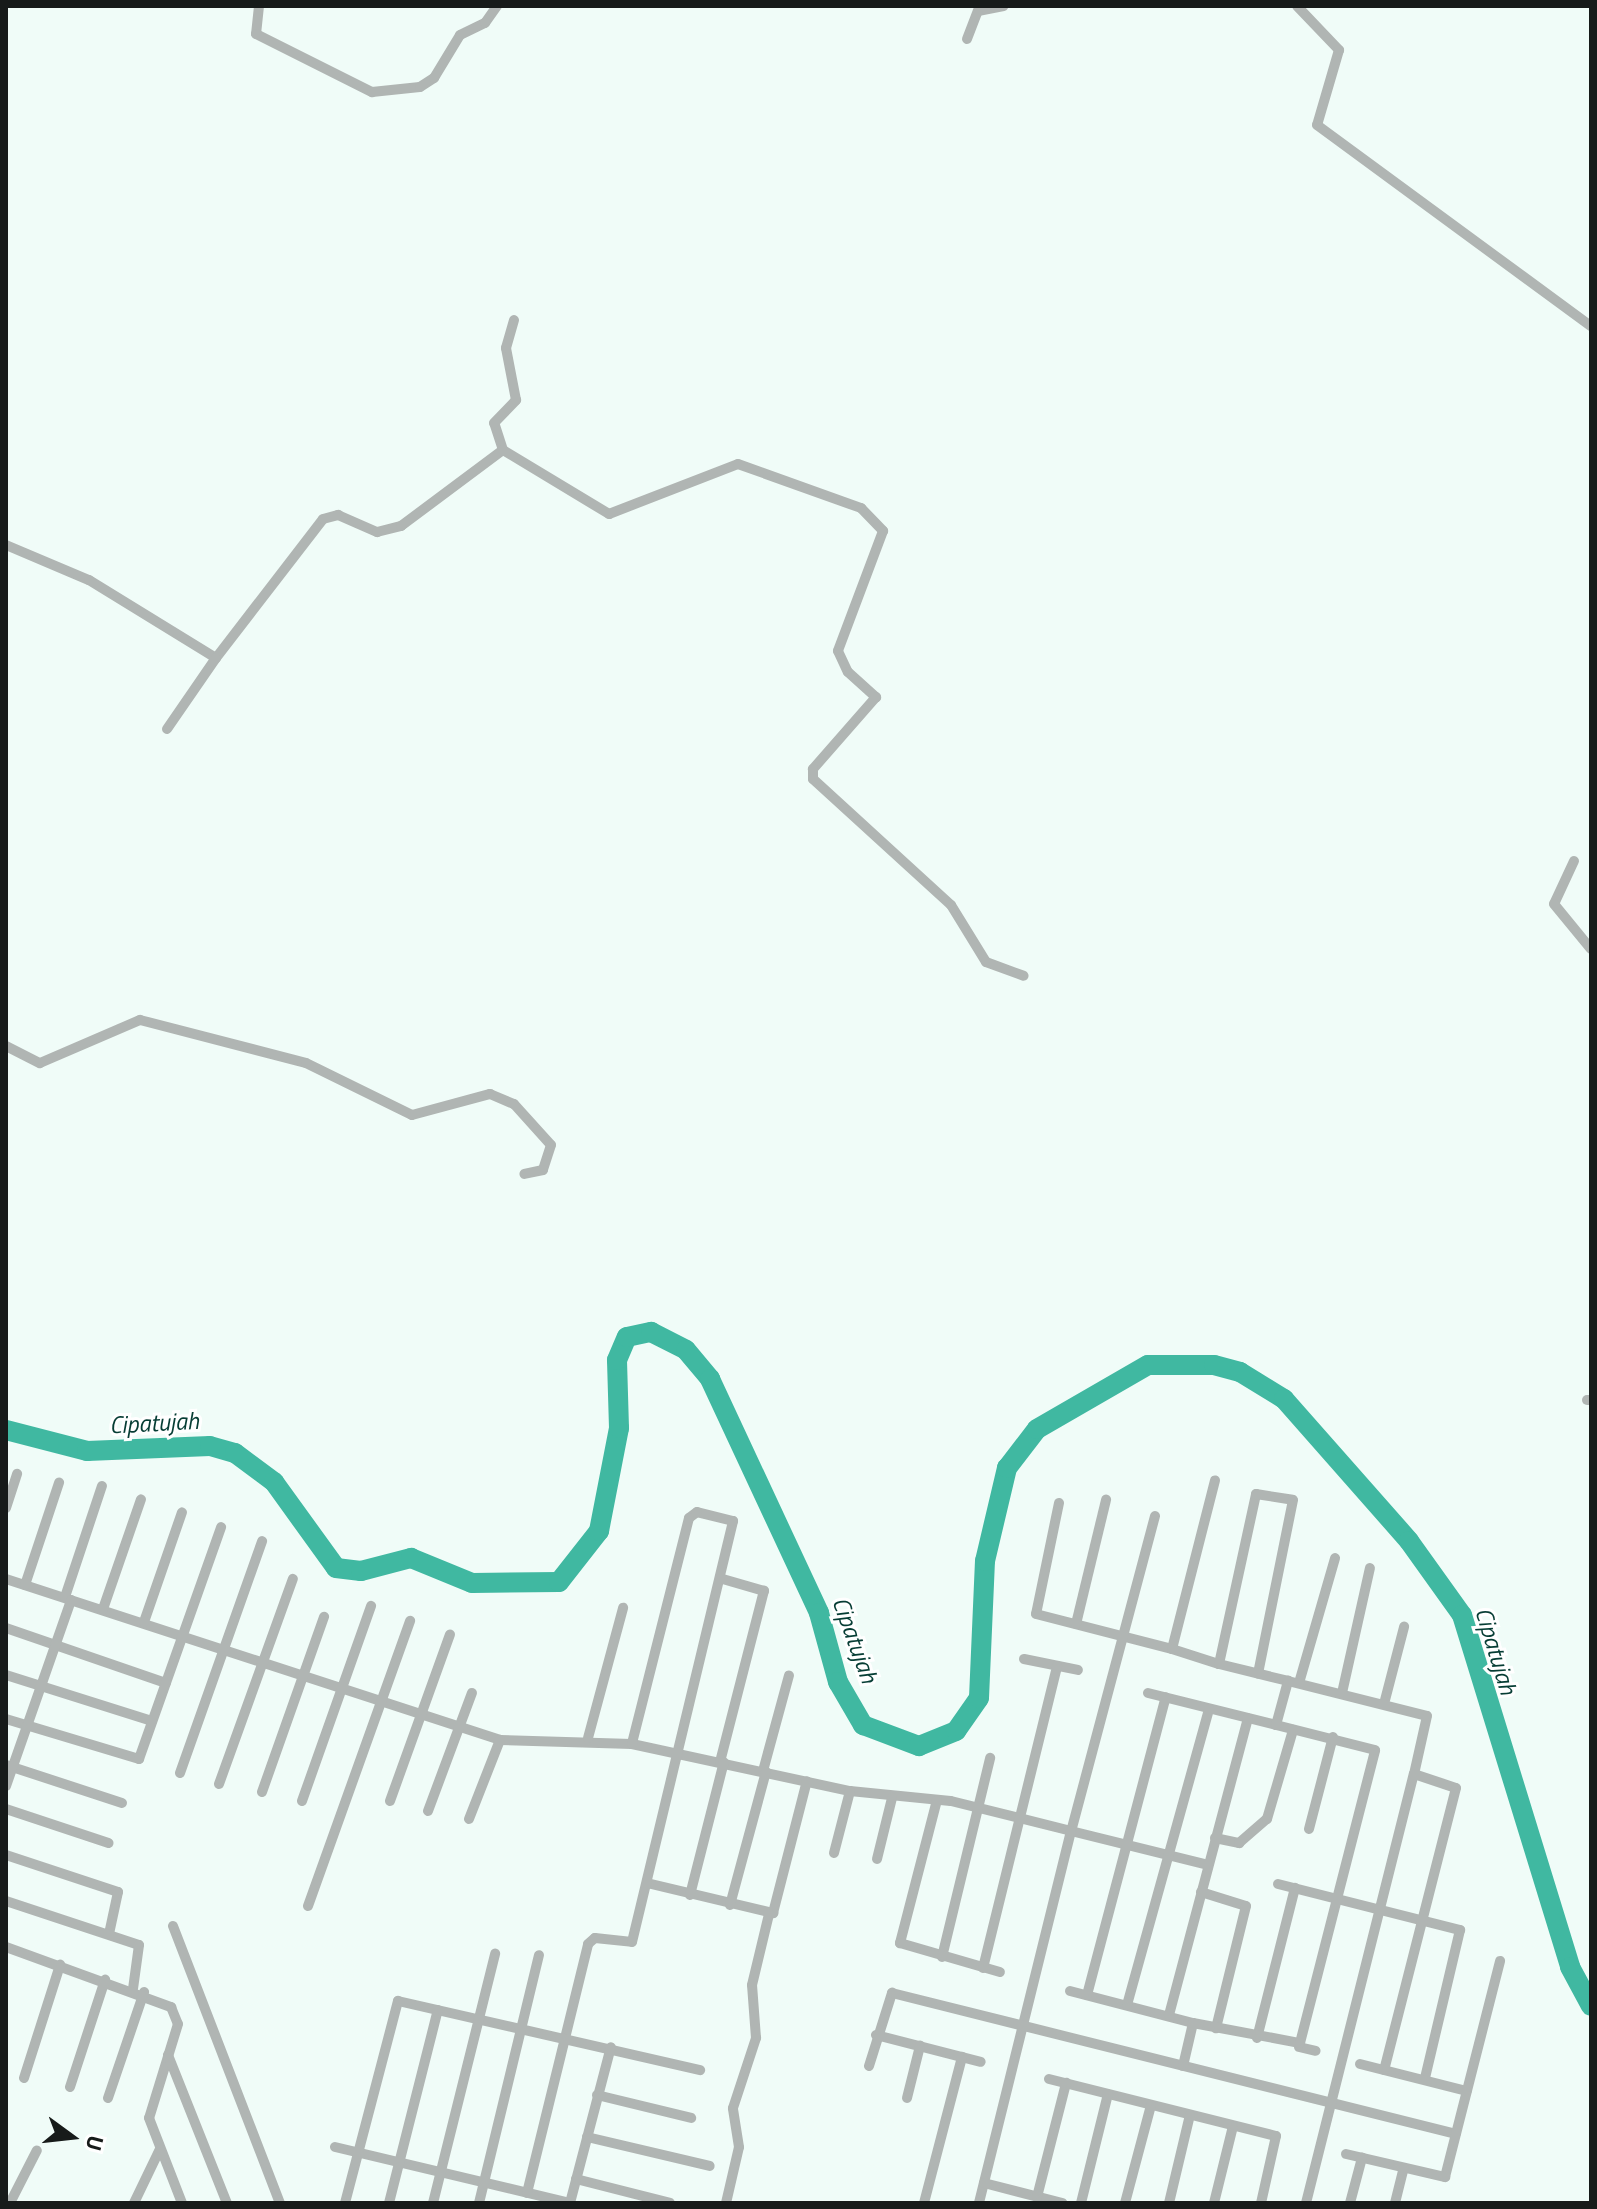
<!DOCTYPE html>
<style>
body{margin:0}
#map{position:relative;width:1597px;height:2209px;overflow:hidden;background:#f0fcf8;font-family:"Titillium Web",sans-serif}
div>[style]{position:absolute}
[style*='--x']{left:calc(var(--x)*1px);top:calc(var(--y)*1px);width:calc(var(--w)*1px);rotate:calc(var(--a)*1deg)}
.river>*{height:20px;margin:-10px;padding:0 10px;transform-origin:10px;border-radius:10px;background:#40b8a1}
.street>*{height:10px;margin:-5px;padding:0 5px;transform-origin:5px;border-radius:5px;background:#b0b5b3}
span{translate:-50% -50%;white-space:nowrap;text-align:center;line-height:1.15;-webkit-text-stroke:6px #fff;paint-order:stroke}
.water-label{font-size:24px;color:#063d34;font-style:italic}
.frame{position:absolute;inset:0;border:8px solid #171b1a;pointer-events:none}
.north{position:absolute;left:32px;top:2097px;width:80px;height:80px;-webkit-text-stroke:6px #fff;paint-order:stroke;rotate:105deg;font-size:22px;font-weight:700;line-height:32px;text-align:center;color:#171b1a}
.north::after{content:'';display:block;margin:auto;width:28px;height:36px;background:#171b1a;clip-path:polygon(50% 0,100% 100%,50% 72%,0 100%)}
</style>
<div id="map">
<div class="river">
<div style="--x:6;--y:1430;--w:84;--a:14.5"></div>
<div style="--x:87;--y:1451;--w:123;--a:-2.3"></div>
<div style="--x:210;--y:1446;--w:26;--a:16"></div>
<div style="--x:235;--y:1453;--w:49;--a:36.6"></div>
<div style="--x:274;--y:1482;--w:106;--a:54.2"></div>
<div style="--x:336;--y:1568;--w:25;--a:7"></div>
<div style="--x:361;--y:1571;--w:52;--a:-14.6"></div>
<div style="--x:411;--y:1558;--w:66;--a:22.3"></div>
<div style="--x:472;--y:1583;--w:87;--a:-0.7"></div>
<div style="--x:559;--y:1582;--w:65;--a:-51.9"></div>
<div style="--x:599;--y:1531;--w:105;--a:-79"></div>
<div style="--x:619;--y:1428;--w:68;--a:-91.7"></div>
<div style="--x:617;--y:1360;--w:25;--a:-67"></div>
<div style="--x:627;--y:1337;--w:25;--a:-12"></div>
<div style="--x:651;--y:1332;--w:39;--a:27"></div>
<div style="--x:686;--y:1350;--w:38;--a:50"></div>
<div style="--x:710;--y:1379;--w:258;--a:65"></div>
<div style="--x:819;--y:1613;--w:72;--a:74.6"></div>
<div style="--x:838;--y:1682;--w:50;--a:59.8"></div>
<div style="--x:863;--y:1725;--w:60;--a:20.6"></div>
<div style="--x:919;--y:1746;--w:40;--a:-22"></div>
<div style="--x:956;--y:1731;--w:40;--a:-55.1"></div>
<div style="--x:979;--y:1698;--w:137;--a:-87.5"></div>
<div style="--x:985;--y:1561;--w:96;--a:-76.7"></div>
<div style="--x:1007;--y:1468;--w:49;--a:-52.4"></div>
<div style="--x:1037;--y:1429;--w:128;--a:-30"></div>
<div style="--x:1148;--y:1365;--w:66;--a:0"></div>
<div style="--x:1214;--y:1365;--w:27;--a:15"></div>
<div style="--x:1240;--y:1372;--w:52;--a:31.5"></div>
<div style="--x:1284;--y:1399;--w:189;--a:48.6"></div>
<div style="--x:1409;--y:1541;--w:91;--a:54.4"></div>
<div style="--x:1462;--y:1615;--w:368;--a:72.9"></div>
<div style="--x:1570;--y:1967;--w:44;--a:61.7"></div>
</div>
<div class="street">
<div style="--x:259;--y:6;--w:28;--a:96"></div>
<div style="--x:256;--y:34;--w:130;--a:26.6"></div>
<div style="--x:372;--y:92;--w:48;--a:-5.9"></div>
<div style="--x:420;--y:87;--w:17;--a:-33"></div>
<div style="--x:434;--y:78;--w:50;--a:-58.8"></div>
<div style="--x:460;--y:35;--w:28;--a:-26"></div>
<div style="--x:485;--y:23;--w:21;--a:-55"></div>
<div style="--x:1297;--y:6;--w:61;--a:46.3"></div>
<div style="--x:1339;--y:50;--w:78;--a:106.3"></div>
<div style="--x:1317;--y:125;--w:340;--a:36.3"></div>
<div style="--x:978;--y:11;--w:26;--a:-11"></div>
<div style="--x:967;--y:39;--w:30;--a:-69"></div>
<div style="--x:503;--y:450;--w:28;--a:-108"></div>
<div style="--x:494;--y:423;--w:32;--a:-46"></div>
<div style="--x:516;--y:400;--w:53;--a:-100.9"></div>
<div style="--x:506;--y:348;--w:29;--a:-74"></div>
<div style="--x:6;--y:545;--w:90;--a:22.9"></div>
<div style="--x:89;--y:580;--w:149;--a:31.6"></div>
<div style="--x:216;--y:658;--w:175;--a:-52.4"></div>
<div style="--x:323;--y:519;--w:16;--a:-15"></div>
<div style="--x:338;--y:515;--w:43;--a:23.6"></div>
<div style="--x:377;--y:532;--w:25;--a:-14"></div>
<div style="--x:401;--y:526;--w:127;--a:-36.7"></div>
<div style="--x:503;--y:450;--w:124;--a:31.1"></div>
<div style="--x:609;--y:514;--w:138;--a:-21.2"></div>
<div style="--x:738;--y:464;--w:131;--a:19.7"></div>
<div style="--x:861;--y:508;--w:32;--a:46"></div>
<div style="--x:883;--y:531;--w:128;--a:110.6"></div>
<div style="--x:838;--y:651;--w:23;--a:65"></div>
<div style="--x:848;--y:672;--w:38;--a:42"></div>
<div style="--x:876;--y:697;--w:96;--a:131.2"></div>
<div style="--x:813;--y:769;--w:10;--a:90"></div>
<div style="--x:813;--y:779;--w:187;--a:42.4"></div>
<div style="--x:951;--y:905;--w:67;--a:58.4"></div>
<div style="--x:986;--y:962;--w:40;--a:20.2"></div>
<div style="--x:167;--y:729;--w:86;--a:-55.4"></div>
<div style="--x:1574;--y:861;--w:47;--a:114.9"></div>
<div style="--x:1554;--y:904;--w:58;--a:50.6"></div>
<div style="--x:6;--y:1046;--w:38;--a:27"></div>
<div style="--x:40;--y:1063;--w:109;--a:-23.3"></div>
<div style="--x:140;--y:1020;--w:171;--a:14.5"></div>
<div style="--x:306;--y:1063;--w:118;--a:26.1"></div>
<div style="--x:412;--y:1115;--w:81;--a:-15.1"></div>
<div style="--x:490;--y:1094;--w:26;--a:23"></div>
<div style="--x:514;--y:1104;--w:55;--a:47.9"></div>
<div style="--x:551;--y:1145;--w:26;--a:108"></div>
<div style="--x:543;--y:1170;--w:19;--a:168"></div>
<div style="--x:1587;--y:1400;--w:4;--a:0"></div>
<div style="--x:1059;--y:1503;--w:113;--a:101.7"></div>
<div style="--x:1036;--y:1614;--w:140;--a:14.4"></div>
<div style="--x:1172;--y:1649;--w:174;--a:-75.7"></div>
<div style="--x:6;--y:1508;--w:36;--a:-72"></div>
<div style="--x:1155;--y:1516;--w:326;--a:104.9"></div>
<div style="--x:1071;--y:1831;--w:141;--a:13.9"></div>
<div style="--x:6;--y:1579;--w:520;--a:18.05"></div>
<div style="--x:500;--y:1740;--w:132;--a:1.7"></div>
<div style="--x:632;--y:1744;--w:223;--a:12.2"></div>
<div style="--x:850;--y:1791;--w:101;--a:5.7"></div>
<div style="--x:951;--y:1801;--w:124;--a:14"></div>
<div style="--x:1071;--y:1831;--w:383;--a:103.9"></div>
<div style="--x:25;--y:1585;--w:108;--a:-71.6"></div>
<div style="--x:65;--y:1597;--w:117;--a:-71.6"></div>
<div style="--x:103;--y:1609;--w:116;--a:-70.9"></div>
<div style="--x:144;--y:1622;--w:116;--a:-70.9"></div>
<div style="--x:1076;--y:1624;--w:128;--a:-76.4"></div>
<div style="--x:6;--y:1628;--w:169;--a:19"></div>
<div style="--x:1172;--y:1649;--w:49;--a:17.7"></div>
<div style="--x:1219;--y:1664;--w:174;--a:-77.7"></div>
<div style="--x:1256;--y:1494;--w:37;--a:9"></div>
<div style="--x:1293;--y:1500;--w:177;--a:101.4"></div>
<div style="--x:1024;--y:1659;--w:55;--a:11.5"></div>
<div style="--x:1219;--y:1664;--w:71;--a:13.8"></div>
<div style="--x:6;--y:1675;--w:153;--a:17.5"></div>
<div style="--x:1299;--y:1683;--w:130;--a:-73.9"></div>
<div style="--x:1148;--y:1693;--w:132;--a:14"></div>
<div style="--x:1342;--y:1693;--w:128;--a:-77.4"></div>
<div style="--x:1384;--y:1704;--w:80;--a:-75.4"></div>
<div style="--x:6;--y:1719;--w:139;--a:16.7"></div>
<div style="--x:139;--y:1759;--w:246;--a:-70.5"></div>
<div style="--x:588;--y:1738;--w:135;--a:-74.9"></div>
<div style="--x:720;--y:1762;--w:177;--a:-75.6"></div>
<div style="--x:764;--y:1591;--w:43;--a:-163.7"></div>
<div style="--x:6;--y:1765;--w:122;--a:18.1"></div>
<div style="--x:763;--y:1771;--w:99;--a:-74.8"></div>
<div style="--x:180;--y:1773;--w:246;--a:-70.5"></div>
<div style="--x:219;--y:1784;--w:218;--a:-70.2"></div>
<div style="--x:6;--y:1786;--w:197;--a:-70.7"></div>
<div style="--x:262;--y:1792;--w:186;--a:-70.5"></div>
<div style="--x:937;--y:1800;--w:148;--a:104.5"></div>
<div style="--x:900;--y:1943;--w:104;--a:16.2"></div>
<div style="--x:302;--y:1801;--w:207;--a:-70.5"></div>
<div style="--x:390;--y:1801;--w:177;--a:-70.2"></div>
<div style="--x:6;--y:1809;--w:108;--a:18.4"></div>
<div style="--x:428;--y:1811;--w:126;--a:-69.6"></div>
<div style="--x:469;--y:1819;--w:85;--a:-68.6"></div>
<div style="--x:1309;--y:1829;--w:95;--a:-75.4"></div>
<div style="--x:1215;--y:1838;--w:25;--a:12"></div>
<div style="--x:1239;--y:1843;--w:37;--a:-41"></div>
<div style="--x:1267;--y:1819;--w:93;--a:-73.7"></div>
<div style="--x:834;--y:1853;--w:64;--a:-75.5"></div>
<div style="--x:6;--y:1855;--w:118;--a:18.3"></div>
<div style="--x:118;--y:1892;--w:43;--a:102.1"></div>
<div style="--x:877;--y:1859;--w:63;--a:-76.2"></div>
<div style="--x:647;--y:1883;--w:130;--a:13.4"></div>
<div style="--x:773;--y:1913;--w:136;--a:-75.6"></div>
<div style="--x:1278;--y:1884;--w:188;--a:14.2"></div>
<div style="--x:1460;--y:1930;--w:152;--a:103.3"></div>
<div style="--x:1201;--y:1892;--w:47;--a:17.3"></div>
<div style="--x:1246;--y:1906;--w:126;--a:103.8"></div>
<div style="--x:690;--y:1895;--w:137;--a:-75.7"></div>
<div style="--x:6;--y:1901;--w:140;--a:18.3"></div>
<div style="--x:139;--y:1945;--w:44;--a:97.8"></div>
<div style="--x:730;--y:1905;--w:138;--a:-74.9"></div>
<div style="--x:308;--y:1906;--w:303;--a:-70.3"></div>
<div style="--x:173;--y:1926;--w:297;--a:68.9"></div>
<div style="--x:6;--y:1947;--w:176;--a:20"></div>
<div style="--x:171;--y:2007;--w:18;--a:68"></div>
<div style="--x:178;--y:2024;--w:98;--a:107.1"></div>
<div style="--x:149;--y:2118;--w:91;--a:68.8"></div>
<div style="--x:942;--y:1957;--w:205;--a:-76.4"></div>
<div style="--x:983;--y:1968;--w:311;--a:-76.2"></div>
<div style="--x:1070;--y:1991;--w:127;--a:14.6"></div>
<div style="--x:1087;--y:1995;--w:308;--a:-75.2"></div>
<div style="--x:1127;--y:2005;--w:307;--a:-74.5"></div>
<div style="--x:1169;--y:2015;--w:307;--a:-75.1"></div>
<div style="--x:876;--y:2035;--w:108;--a:14.4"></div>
<div style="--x:1257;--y:2038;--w:155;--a:-75.8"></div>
<div style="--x:1299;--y:2047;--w:17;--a:13"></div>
<div style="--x:168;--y:2055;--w:159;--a:68.3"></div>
<div style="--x:1360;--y:2064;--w:110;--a:14.2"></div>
<div style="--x:869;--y:2066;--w:77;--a:-72.5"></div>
<div style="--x:892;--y:1993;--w:581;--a:14.04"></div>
<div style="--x:1183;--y:2066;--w:44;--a:-76.9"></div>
<div style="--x:1193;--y:2023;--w:109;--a:10.6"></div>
<div style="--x:1300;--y:2043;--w:302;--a:-75.6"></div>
<div style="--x:1375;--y:1750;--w:102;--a:-165.8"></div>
<div style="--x:1276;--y:1725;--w:46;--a:-74.7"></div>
<div style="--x:1288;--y:1681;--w:143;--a:14.1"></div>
<div style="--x:1427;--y:1716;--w:59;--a:102.6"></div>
<div style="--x:24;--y:2078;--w:119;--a:-72.3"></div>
<div style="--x:1049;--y:2079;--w:234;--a:14.1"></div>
<div style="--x:1276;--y:2136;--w:69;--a:102.6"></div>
<div style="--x:70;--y:2087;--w:113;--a:-71.9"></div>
<div style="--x:597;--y:2095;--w:97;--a:13.7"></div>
<div style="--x:108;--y:2098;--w:112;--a:-71.2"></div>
<div style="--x:907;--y:2098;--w:54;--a:-76"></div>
<div style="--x:587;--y:2137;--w:126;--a:13.3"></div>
<div style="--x:335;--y:2147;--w:242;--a:13.4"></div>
<div style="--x:1346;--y:2154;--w:102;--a:13.1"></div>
<div style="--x:1445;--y:2177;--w:223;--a:-75.7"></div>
<div style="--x:576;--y:2179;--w:97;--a:14.3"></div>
<div style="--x:984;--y:2183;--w:81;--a:14.4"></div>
<div style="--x:527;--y:2193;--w:256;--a:-76.2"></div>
<div style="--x:588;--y:1944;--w:9;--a:-41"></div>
<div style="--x:595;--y:1938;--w:37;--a:6"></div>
<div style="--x:632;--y:1942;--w:433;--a:-76.5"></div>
<div style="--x:733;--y:1521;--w:37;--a:-166"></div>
<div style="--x:697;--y:1512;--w:10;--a:143"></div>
<div style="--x:689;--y:1518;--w:233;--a:104.2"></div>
<div style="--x:1037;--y:2197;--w:118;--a:-75.7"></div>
<div style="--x:10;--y:2203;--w:59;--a:-63"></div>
<div style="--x:134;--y:2203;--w:60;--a:-64.3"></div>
<div style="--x:345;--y:2203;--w:209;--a:-75.3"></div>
<div style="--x:398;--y:2001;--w:310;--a:12.9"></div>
<div style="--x:389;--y:2203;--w:199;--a:-75.8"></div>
<div style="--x:433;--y:2203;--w:257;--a:-76"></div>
<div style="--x:479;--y:2203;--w:255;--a:-76.4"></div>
<div style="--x:570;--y:2203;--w:161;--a:-75.3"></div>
<div style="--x:726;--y:2203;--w:57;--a:-76.9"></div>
<div style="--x:739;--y:2147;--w:39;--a:-99"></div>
<div style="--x:733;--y:2108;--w:74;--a:-71.8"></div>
<div style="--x:756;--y:2038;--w:53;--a:-94.3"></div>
<div style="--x:752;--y:1985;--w:73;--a:-76.5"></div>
<div style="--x:924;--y:2203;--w:151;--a:-75.4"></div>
<div style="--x:1081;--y:2203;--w:112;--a:-76.1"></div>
<div style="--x:1125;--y:2203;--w:101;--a:-75.1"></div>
<div style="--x:1169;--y:2203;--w:90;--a:-76.6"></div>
<div style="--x:1214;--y:2203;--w:79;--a:-76.1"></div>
<div style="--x:1306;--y:2203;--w:442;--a:-75.9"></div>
<div style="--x:1414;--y:1774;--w:44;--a:18.4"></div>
<div style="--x:1456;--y:1788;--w:291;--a:104.3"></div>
<div style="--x:1350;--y:2203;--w:47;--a:-75.1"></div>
<div style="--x:1395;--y:2203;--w:36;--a:-76"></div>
</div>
<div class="water-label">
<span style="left:154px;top:1423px;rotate:-3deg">Cipatujah</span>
<span style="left:855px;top:1640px;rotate:70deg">Cipatujah</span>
<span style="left:1496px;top:1651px;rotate:73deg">Cipatujah</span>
</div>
<div class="frame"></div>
<div class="north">U</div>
</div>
